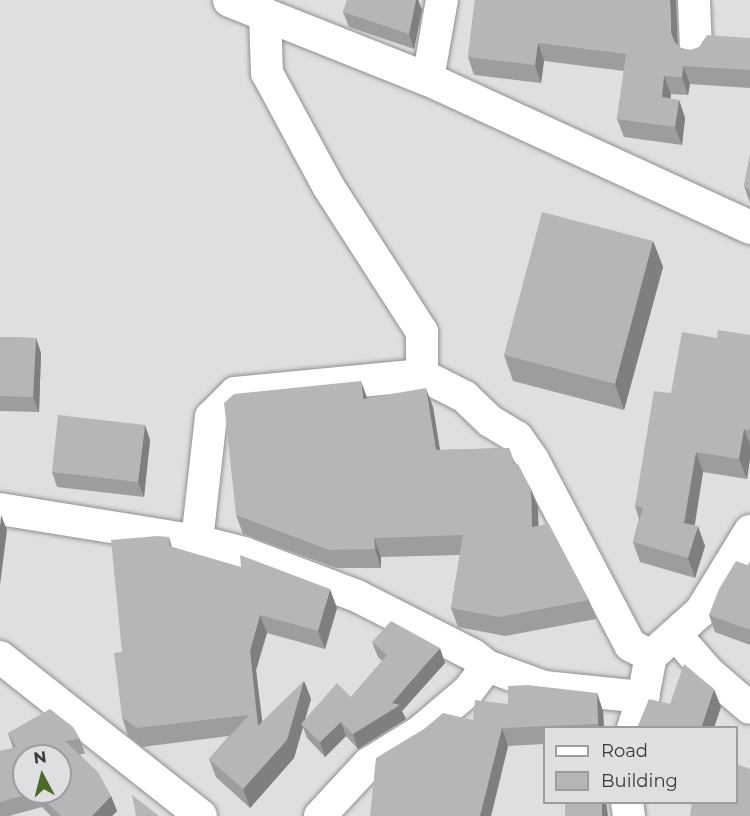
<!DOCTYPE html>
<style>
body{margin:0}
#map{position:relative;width:750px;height:816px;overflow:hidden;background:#dfdfe1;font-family:Montserrat,sans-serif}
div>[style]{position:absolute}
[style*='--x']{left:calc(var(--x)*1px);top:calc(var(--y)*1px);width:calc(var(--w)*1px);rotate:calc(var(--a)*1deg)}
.roads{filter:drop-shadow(0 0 2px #8e8f90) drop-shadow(0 0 2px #8e8f90)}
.street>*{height:32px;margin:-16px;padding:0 16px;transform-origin:16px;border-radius:16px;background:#fff}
.secondary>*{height:33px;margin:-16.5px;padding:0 16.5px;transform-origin:16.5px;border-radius:16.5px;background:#fff}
.wall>*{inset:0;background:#9d9d9e}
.shaded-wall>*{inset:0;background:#7f7f81}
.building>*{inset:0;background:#b6b6b8}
span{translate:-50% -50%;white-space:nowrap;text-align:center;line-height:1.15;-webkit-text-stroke:5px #dfdfe1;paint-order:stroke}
.legend{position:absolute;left:543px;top:726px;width:195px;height:78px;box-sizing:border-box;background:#dfdfe1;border:2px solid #9d9d9f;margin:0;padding:8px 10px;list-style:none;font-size:18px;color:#3b3b3c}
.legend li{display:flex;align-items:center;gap:12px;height:30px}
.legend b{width:30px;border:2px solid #9d9d9f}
.north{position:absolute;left:12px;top:744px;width:60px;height:60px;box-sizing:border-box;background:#dfdfe1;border:2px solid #9d9d9f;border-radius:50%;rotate:353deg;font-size:16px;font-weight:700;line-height:24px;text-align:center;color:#3b3b3c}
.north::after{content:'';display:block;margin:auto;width:21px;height:27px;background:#4a6c24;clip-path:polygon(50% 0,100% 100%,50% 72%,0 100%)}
</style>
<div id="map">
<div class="roads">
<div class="street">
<div style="--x:694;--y:0;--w:50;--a:87.7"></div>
<div style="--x:265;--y:16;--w:57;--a:88"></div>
<div style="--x:267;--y:73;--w:128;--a:61.6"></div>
<div style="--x:328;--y:186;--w:174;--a:57.2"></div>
<div style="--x:422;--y:332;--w:43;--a:90"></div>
<div style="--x:428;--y:79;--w:80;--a:-80"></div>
<div style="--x:0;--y:509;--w:200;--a:9.2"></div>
<div style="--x:197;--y:541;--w:49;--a:14.3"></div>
<div style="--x:244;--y:553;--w:121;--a:20.8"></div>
<div style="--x:357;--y:596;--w:130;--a:27"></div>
<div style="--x:473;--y:655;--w:18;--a:38"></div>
<div style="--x:487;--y:666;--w:61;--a:20.2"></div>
<div style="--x:544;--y:687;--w:100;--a:5.8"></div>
<div style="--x:643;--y:697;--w:42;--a:-79"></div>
<div style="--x:651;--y:656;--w:67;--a:-42"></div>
<div style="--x:701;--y:611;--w:94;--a:-58.5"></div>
<div style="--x:197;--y:541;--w:125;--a:-83.6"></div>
<div style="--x:211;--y:417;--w:34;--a:-45"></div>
<div style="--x:235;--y:393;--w:188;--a:-5.5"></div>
<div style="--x:422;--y:375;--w:48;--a:27.1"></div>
<div style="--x:465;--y:397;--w:35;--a:44"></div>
<div style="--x:490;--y:421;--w:31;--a:31"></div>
<div style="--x:517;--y:437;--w:28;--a:55"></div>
<div style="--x:533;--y:460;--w:209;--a:62.3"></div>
<div style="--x:630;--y:645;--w:24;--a:28"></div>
<div style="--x:676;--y:635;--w:49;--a:49.1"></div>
<div style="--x:708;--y:672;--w:55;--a:40.6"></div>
<div style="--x:0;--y:657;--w:256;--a:38.3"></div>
<div style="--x:633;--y:728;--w:33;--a:-72"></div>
<div style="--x:627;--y:802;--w:14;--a:82"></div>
<div style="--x:320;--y:816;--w:71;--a:-47.3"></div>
<div style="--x:368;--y:764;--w:62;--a:-31.9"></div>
<div style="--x:421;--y:731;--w:63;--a:-40.5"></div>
<div style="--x:469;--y:690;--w:30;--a:-53"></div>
</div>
<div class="secondary">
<div style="--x:229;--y:0;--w:214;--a:21.7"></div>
<div style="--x:428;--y:79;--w:354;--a:24.7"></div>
</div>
</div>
<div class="wall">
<div style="clip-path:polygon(347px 0,418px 0,422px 10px,414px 49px,349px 27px,343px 12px)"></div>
<div style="clip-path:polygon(475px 0,678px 45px,681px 48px,690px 50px,750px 38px,750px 88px,690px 84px,688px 95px,671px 94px,670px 99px,679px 100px,685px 118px,682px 145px,624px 137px,617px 119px,624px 71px,544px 61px,541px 83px,474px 75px,468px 57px)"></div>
<div style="clip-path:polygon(750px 155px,750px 203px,744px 186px)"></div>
<div style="clip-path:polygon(653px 241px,663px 267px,624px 410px,513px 381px,504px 355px)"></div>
<div style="clip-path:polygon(750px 335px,750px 458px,747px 479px,703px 472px,694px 525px,705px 546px,695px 578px,640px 562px,633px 542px,639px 519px,635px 506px,671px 393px,717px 338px)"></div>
<div style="clip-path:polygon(0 337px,36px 338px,41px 353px,39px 412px,0 411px)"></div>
<div style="clip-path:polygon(367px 398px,433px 407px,440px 450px,509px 448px,515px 464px,531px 489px,538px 508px,538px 526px,589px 600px,596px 619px,505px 636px,458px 627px,451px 608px,460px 555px,381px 557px,381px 568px,336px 568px,243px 534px,236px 515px)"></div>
<div style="clip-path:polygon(145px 425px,150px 440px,144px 497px,57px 487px,52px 472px)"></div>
<div style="clip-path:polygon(169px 537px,172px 547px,337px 608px,325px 649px,267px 633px,256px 670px,262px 722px,304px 681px,311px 699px,305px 720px,351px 697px,382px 661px,378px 657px,372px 642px,445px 663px,402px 711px,406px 719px,358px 749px,346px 736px,325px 757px,307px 738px,303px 727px,294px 758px,250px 808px,216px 777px,209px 759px,229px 736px,142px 747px,128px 736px,122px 717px,122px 652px)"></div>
<div style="clip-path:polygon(750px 566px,750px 645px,715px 632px,709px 615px)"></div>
<div style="clip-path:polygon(597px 693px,603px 711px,604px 728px,544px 728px,544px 744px,508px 746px,491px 816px,370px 816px,508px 704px)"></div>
<div style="clip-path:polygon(8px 733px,80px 739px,85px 754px,80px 754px,111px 796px,117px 811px,112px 816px,51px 816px,42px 807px,9px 816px,0 816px,0 751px,13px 748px)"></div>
</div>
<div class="shaded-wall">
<div style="clip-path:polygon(416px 0,418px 0,422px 10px,414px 49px,409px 34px)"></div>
<div style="clip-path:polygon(670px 0,676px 0,678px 51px,671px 33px)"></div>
<div style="clip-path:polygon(538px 43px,544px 61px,541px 83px,535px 65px)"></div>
<div style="clip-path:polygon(683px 66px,690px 84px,688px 95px,682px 77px)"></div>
<div style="clip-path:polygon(664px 76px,671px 94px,668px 115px,662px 97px)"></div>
<div style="clip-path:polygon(679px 100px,685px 118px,682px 145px,675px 127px)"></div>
<div style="clip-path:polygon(653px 241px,663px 267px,624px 410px,615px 384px)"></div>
<div style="clip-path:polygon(36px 338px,41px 353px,39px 412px,33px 397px)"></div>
<div style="clip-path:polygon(361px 381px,368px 400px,363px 399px)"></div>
<div style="clip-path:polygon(426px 388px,433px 407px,443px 469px,436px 450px)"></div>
<div style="clip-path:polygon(145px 425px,150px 440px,144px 497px,138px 482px)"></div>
<div style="clip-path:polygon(744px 429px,750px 445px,750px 458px,747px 479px,739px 459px)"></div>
<div style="clip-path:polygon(696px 452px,703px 472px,692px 543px,684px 523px)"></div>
<div style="clip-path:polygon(531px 489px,538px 508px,539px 546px,532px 527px)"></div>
<div style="clip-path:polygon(1px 515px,7px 530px,0 585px,0 527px)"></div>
<div style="clip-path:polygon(698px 526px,705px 546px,695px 578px,688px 558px)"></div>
<div style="clip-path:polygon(374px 538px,381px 557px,381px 568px,375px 549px)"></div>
<div style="clip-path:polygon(330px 589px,337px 608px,325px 649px,318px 631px)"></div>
<div style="clip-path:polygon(260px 615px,267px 633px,256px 670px,265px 744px,258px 726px,250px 651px)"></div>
<div style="clip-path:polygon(440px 648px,445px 663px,402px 711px,406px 719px,358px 749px,353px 734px,392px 703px)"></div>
<div style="clip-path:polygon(304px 681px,311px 699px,303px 726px,301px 724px,303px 727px,294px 758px,250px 808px,243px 789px)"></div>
<div style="clip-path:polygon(714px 689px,721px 707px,714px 728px,701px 728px)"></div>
<div style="clip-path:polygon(597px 693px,603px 711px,604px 728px,599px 728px,598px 724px)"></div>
<div style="clip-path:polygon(341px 722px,346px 736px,325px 757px,320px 742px)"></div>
<div style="clip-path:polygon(502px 728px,508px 746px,491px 816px,480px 816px)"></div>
<div style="clip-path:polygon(111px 796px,117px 811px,112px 816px,92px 816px)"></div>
<div style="clip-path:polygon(602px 802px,606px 802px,607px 808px,608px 816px,602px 816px)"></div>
</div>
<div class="building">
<div style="clip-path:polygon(347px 0,416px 0,409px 34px,343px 12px)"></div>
<div style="clip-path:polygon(475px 0,670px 0,671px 33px,674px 41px,681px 48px,690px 50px,699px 47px,707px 35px,750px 38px,750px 70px,683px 66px,682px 77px,664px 76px,662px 97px,679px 100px,675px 127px,617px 119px,626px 54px,538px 43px,535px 65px,468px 57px)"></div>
<div style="clip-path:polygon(750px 155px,750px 190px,744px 186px)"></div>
<div style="clip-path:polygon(542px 212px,653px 241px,615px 384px,504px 355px)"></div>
<div style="clip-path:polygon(718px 330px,750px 335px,750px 430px,744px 429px,739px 459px,696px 452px,684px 523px,698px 526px,688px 558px,633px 542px,643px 508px,635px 506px,654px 391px,671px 393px,682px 332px,717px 338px)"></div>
<div style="clip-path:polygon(0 337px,36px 338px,33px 397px,0 396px)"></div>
<div style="clip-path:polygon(361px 381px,363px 399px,426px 388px,436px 450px,509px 448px,514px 464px,518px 464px,531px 489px,532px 527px,549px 524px,589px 600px,499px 617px,451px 608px,463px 535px,374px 538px,375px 549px,329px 550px,236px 515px,224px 403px,234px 394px)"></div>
<div style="clip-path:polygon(58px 415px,145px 425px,138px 482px,52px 472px)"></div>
<div style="clip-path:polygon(157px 536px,169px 537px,169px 546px,241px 567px,240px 555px,330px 589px,318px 631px,260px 615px,250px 651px,258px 726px,304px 681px,287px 740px,243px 789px,209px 759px,249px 715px,136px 728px,122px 717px,114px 653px,122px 652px,111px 540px)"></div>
<div style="clip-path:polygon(736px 561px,750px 566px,750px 630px,709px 615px,719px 589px)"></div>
<div style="clip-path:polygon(391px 621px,440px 648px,392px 703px,400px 705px,353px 734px,341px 722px,320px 742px,301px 724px,337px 683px,351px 697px,387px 655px,372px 642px)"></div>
<div style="clip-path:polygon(684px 664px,714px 689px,701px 728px,637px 728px,649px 699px,670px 704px)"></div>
<div style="clip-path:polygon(527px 685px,597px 693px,598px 724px,502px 728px,480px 816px,370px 816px,376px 758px,424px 729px,443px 713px,473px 720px,475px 700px,508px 704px,508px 686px)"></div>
<div style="clip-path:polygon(evenodd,50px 709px,73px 727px,80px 739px,65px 741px,98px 772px,111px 796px,92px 816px,61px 816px,36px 792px,0 802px,0 751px,16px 747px,8px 733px,50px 709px,24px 756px,60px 756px,60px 792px,24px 792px,24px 756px)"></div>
<div style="clip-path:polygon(736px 764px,750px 769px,750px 816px,690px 816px,692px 802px,736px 802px)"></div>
<div style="clip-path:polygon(132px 795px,159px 816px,136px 816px)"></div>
<div style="clip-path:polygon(565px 802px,602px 802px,602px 816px,565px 816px)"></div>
</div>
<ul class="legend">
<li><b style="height:8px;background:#fff"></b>Road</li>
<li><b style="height:16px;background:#b6b6b8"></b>Building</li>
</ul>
<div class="north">N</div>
</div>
